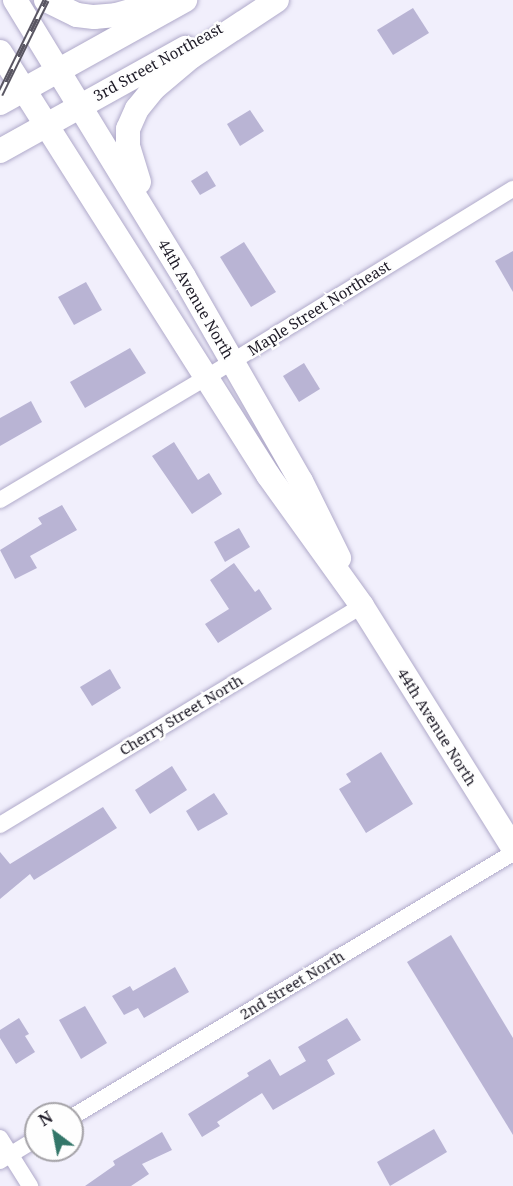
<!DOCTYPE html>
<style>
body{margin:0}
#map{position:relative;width:513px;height:1186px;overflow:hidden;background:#f1effc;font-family:"Noto Serif",serif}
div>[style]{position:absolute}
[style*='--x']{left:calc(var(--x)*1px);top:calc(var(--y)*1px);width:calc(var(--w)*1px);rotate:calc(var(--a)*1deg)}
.building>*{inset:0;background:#b9b4d4}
.roads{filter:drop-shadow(0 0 2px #b0aaca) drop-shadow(0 0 2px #b0aaca)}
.minor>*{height:16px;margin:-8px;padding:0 8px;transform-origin:8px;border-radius:8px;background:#fff}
.secondary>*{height:24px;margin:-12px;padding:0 12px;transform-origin:12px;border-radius:12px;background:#fff}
.rail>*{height:7px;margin-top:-3.5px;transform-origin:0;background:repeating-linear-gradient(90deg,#fefefe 0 14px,#595662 0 28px);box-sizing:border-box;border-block:2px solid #595662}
span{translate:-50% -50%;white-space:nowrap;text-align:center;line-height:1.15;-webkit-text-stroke:5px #fefefe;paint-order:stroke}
.street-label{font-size:15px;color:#1c1925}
.north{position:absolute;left:24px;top:1102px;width:60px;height:60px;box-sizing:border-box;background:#fefefe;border:2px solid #a4a2a7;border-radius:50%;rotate:328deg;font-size:16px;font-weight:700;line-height:24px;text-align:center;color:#1c1925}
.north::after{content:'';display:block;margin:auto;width:21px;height:27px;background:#337669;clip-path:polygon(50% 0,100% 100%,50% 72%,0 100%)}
</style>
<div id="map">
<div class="building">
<div style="clip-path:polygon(413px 8px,429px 33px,393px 55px,377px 30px)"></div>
<div style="clip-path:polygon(250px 110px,264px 131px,240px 146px,227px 124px)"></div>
<div style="clip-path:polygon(207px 171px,216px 186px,200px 195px,191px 181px)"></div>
<div style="clip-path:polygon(244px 242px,276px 292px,251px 307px,220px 257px)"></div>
<div style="clip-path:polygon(513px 251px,513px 292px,495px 261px)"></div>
<div style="clip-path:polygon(86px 282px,102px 310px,74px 325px,58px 297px)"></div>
<div style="clip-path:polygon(130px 348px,146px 373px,85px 408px,70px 382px)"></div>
<div style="clip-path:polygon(304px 363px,320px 389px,299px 402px,283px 376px)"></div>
<div style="clip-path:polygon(31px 401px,42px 422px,0 446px,0 418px)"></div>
<div style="clip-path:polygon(174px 442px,198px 480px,209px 473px,222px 494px,192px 514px,152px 456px)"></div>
<div style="clip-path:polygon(62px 505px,77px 530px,30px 556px,37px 568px,15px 579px,0 550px,42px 524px,38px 518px)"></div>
<div style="clip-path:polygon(239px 528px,250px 547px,225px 562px,214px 542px)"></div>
<div style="clip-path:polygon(234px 563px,255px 592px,259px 589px,272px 609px,218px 643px,205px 624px,229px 609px,210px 580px)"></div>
<div style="clip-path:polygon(110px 669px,121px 688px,92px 706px,80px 687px)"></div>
<div style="clip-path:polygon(381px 752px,413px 804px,366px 833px,339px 789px,351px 782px,346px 774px)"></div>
<div style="clip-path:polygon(172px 766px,187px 790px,150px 814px,135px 790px)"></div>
<div style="clip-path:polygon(214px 793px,228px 814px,198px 831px,186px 811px)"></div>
<div style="clip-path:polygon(103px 807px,117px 828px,34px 880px,30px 874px,0 899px,0 852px,10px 864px)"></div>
<div style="clip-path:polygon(451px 935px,513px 1038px,513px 1135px,407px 962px)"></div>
<div style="clip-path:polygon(175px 967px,189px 992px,144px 1018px,138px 1008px,124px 1015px,112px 996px,130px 986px,133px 991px)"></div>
<div style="clip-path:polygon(85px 1006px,107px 1043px,81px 1059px,59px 1020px)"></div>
<div style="clip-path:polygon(19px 1018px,29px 1034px,25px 1036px,35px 1052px,16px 1064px,0 1038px,0 1030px)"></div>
<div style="clip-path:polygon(347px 1018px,361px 1040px,327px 1060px,335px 1074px,273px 1110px,262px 1093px,217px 1122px,220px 1126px,202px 1137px,188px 1114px,249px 1076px,247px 1073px,270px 1059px,280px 1076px,306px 1061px,298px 1047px)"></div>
<div style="clip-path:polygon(434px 1129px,447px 1152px,390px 1186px,377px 1162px)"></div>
<div style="clip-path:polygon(162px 1132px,172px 1150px,142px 1164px,149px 1174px,131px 1186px,85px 1186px,115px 1165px,113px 1161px)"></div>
</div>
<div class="roads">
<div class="minor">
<div style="--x:0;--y:500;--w:241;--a:-30.7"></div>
<div style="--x:207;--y:377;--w:359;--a:-31.6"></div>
<div style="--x:0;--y:825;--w:423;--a:-31.2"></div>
<div style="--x:72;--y:1117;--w:514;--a:-30.91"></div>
<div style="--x:0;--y:1138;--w:57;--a:58"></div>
<div style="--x:0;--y:1161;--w:42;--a:-31.4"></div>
</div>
<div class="secondary">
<div style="--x:15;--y:0;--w:324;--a:58.6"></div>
<div style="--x:184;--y:277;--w:235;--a:60.2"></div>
<div style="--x:301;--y:481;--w:86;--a:63.7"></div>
<div style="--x:46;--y:0;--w:34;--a:26"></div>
<div style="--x:77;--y:15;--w:17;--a:7"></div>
<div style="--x:94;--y:17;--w:22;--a:-5"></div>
<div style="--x:116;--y:15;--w:45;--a:-15.6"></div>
<div style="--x:0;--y:52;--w:501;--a:57.64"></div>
<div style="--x:268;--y:475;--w:161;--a:54.3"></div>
<div style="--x:362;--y:606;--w:285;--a:58"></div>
<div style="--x:0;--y:103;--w:212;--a:-29.1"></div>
<div style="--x:0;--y:151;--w:212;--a:-29.1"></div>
<div style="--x:139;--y:182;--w:39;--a:-107"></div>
<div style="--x:128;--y:145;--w:16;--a:-90"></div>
<div style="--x:128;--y:129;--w:22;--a:-66"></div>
<div style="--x:137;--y:109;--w:27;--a:-51"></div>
<div style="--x:154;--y:88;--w:48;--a:-40"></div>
<div style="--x:191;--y:57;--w:103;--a:-33.5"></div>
</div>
</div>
<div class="rail">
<div style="--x:0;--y:94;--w:105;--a:-63.9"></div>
</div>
<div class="street-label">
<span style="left:158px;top:62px;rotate:-29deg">3rd Street Northeast</span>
<span style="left:196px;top:299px;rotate:60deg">44th Avenue North</span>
<span style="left:319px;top:308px;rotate:-32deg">Maple Street Northeast</span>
<span style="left:181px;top:715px;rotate:-31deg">Cherry Street North</span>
<span style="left:437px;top:727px;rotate:58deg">44th Avenue North</span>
<span style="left:292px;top:985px;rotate:-31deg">2nd Street North</span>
</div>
<div class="north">N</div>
</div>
